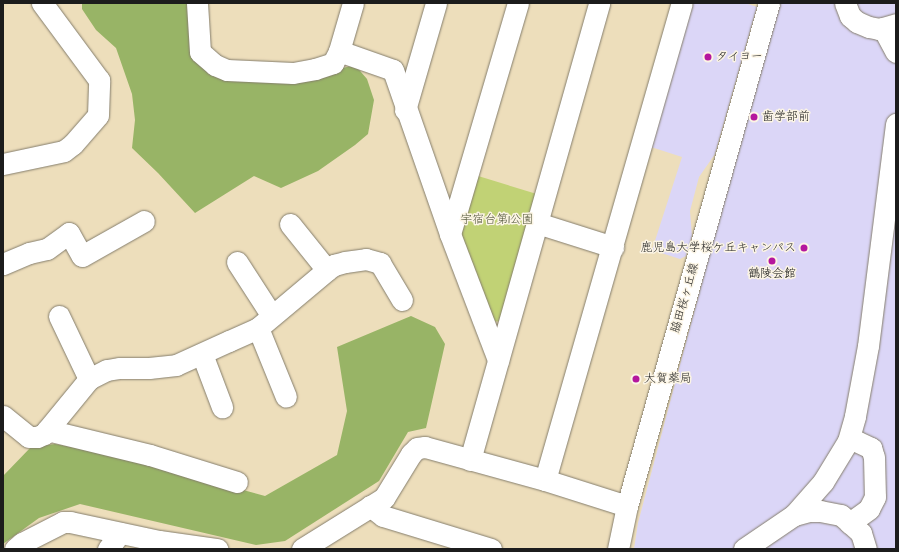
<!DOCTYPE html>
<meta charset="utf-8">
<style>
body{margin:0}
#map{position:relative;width:899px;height:552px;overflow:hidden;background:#eddebb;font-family:"Architects Daughter","Klee One",sans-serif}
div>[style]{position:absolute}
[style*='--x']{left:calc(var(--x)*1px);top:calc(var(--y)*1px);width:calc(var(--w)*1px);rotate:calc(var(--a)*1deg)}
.built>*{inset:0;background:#dbd6f7}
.green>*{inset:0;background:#c1d275}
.forest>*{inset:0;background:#98b466}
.roads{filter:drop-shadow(0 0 1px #847d6c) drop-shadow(0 0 1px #847d6c)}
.minor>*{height:21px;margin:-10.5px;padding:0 10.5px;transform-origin:10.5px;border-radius:10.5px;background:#fff}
.dots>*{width:11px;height:11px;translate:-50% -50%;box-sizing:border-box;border:2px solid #fcf5e5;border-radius:50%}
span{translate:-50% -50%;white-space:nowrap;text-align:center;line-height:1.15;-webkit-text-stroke:3px #fcf5e5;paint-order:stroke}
.poi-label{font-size:12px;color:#1c1c1c}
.left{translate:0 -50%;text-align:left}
.right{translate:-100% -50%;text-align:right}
.park-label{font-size:12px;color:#4e5337}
.street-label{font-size:12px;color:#1c1c1c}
.frame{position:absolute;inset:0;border:4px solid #1c1c1c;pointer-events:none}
</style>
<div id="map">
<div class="built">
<div style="clip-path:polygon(689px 3px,745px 3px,757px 7px,715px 154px,699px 177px,690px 211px,692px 236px,686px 256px,680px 259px,652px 250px,682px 157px,648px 146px)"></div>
<div style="clip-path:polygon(776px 3px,896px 3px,896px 549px,634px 549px,638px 523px)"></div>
</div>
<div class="green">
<div style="clip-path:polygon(475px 175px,540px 195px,502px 321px,489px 322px,458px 234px)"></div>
</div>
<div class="forest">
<div style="clip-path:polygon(82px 3px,190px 3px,211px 71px,233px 81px,318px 74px,355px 65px,367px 79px,374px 100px,368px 134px,355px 145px,318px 171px,281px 188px,254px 176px,195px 213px,158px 173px,132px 148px,135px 120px,132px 94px,116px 48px,96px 30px,82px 9px)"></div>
<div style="clip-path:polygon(411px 316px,435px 327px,445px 344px,426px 428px,408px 432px,379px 481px,285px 541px,256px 545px,80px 504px,39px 518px,3px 544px,3px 476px,31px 447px,55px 444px,111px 454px,265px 496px,337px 455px,347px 411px,337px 347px)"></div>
</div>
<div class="roads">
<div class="minor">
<div style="--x:197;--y:3;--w:49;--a:86.5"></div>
<div style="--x:200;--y:52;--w:20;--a:41"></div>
<div style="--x:215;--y:65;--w:13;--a:23"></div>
<div style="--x:227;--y:70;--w:66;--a:2.6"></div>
<div style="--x:293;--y:73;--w:22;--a:-10"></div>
<div style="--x:315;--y:69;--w:19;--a:-18"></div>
<div style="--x:333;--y:63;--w:13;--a:-63"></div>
<div style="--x:339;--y:51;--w:50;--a:-73.7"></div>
<div style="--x:845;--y:3;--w:14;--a:69"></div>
<div style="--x:850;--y:16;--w:9;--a:41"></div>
<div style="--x:857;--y:22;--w:13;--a:23"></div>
<div style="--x:869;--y:27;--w:10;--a:11"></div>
<div style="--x:879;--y:29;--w:18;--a:-16"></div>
<div style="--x:883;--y:28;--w:27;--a:62"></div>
<div style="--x:339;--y:51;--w:57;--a:19.4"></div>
<div style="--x:393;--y:70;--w:174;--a:70.8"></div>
<div style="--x:450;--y:234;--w:135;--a:69.1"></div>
<div style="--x:405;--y:110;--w:111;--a:-73.8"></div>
<div style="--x:3;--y:164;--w:62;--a:-12"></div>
<div style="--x:64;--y:151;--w:11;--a:-38"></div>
<div style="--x:73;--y:144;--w:38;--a:-49"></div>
<div style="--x:98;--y:115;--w:35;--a:-88"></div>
<div style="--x:99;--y:80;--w:96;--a:-126.5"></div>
<div style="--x:537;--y:223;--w:80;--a:17.5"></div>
<div style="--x:290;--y:224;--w:59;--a:51.2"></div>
<div style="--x:450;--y:234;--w:241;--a:-73.6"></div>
<div style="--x:237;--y:262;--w:64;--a:57.1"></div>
<div style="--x:3;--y:264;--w:28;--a:-23"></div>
<div style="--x:29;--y:253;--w:18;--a:-13"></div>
<div style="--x:47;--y:249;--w:27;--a:-36"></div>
<div style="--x:69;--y:233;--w:26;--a:61"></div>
<div style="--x:82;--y:256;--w:71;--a:-29.4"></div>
<div style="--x:59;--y:316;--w:70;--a:64.5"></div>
<div style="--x:258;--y:328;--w:74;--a:67.9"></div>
<div style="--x:202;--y:354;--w:57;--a:69.3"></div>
<div style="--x:3;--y:416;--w:33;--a:39"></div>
<div style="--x:29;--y:437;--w:8;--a:0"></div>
<div style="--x:37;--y:437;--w:8;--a:-23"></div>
<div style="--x:44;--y:434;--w:71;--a:-50.7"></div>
<div style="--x:89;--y:379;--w:20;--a:-27"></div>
<div style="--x:107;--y:370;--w:13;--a:-9"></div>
<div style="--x:120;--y:368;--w:29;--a:0"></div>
<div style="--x:149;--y:368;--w:27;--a:-6"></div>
<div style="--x:176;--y:365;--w:58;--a:-24.4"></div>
<div style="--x:229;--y:341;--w:32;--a:-24"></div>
<div style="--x:258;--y:328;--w:90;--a:-40"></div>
<div style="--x:327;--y:270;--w:9;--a:-36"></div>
<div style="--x:334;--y:265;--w:11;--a:-15"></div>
<div style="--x:345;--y:262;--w:21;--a:-8"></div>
<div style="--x:366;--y:259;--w:15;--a:16"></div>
<div style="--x:380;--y:263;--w:43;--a:59.3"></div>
<div style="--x:47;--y:430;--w:106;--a:13.6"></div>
<div style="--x:150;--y:455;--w:91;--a:17.2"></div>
<div style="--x:848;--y:441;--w:26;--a:-74"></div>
<div style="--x:855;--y:416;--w:71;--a:-79.5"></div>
<div style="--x:868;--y:346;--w:224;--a:-82.8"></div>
<div style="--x:470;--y:460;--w:475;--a:-74.2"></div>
<div style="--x:545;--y:480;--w:496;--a:-74"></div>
<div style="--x:370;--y:506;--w:16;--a:38"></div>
<div style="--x:383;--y:516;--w:113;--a:17"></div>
<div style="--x:794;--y:515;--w:16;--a:-15"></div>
<div style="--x:809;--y:511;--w:11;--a:0"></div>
<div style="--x:820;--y:511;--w:21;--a:11"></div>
<div style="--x:841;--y:515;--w:27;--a:42"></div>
<div style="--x:861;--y:533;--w:17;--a:73"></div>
<div style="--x:15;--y:549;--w:9;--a:-41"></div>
<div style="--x:22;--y:543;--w:46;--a:-27.1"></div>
<div style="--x:63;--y:522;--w:7;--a:0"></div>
<div style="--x:70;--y:522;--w:91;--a:12.1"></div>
<div style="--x:159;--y:541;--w:59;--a:7.9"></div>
<div style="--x:108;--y:549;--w:20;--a:-53"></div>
<div style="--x:302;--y:549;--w:97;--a:-31.9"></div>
<div style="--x:384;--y:498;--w:52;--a:-58.5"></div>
<div style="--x:411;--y:454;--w:8;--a:-45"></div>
<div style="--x:417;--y:448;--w:8;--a:-7"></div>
<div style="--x:425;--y:447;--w:124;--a:15.4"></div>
<div style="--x:545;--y:480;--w:86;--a:17.6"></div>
<div style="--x:618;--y:549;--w:44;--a:-78.2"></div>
<div style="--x:627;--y:506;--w:523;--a:-74.24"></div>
<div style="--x:744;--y:549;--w:60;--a:-34.2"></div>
<div style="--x:794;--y:515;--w:44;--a:-48.7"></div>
<div style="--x:823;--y:482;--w:48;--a:-58.6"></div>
<div style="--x:848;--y:441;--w:8;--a:0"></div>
<div style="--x:856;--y:441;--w:17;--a:25"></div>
<div style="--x:871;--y:448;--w:9;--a:72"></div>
<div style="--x:874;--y:457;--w:40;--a:88.6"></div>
<div style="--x:875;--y:497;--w:13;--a:117"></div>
<div style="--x:869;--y:509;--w:24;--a:144"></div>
</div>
</div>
<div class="dots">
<div style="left:708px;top:57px;background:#b5179e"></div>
<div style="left:754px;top:117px;background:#b5179e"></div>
<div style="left:804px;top:248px;background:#b5179e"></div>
<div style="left:772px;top:261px;background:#b5179e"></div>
<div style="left:636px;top:379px;background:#b5179e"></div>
</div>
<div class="poi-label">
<span class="left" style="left:716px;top:57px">タイヨー</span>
<span class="left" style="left:762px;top:117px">歯学部前</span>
<span class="right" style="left:796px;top:248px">鹿児島大学桜ケ丘キャンパス</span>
<span style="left:772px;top:274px">鶴陵会館</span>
<span class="left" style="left:644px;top:379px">大賀薬局</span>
</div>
<div class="park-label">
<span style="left:497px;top:220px">宇宿台第1公園</span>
</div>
<div class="street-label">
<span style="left:685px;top:298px;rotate:-74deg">脇田桜ヶ丘線</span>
</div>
<div class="frame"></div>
</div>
